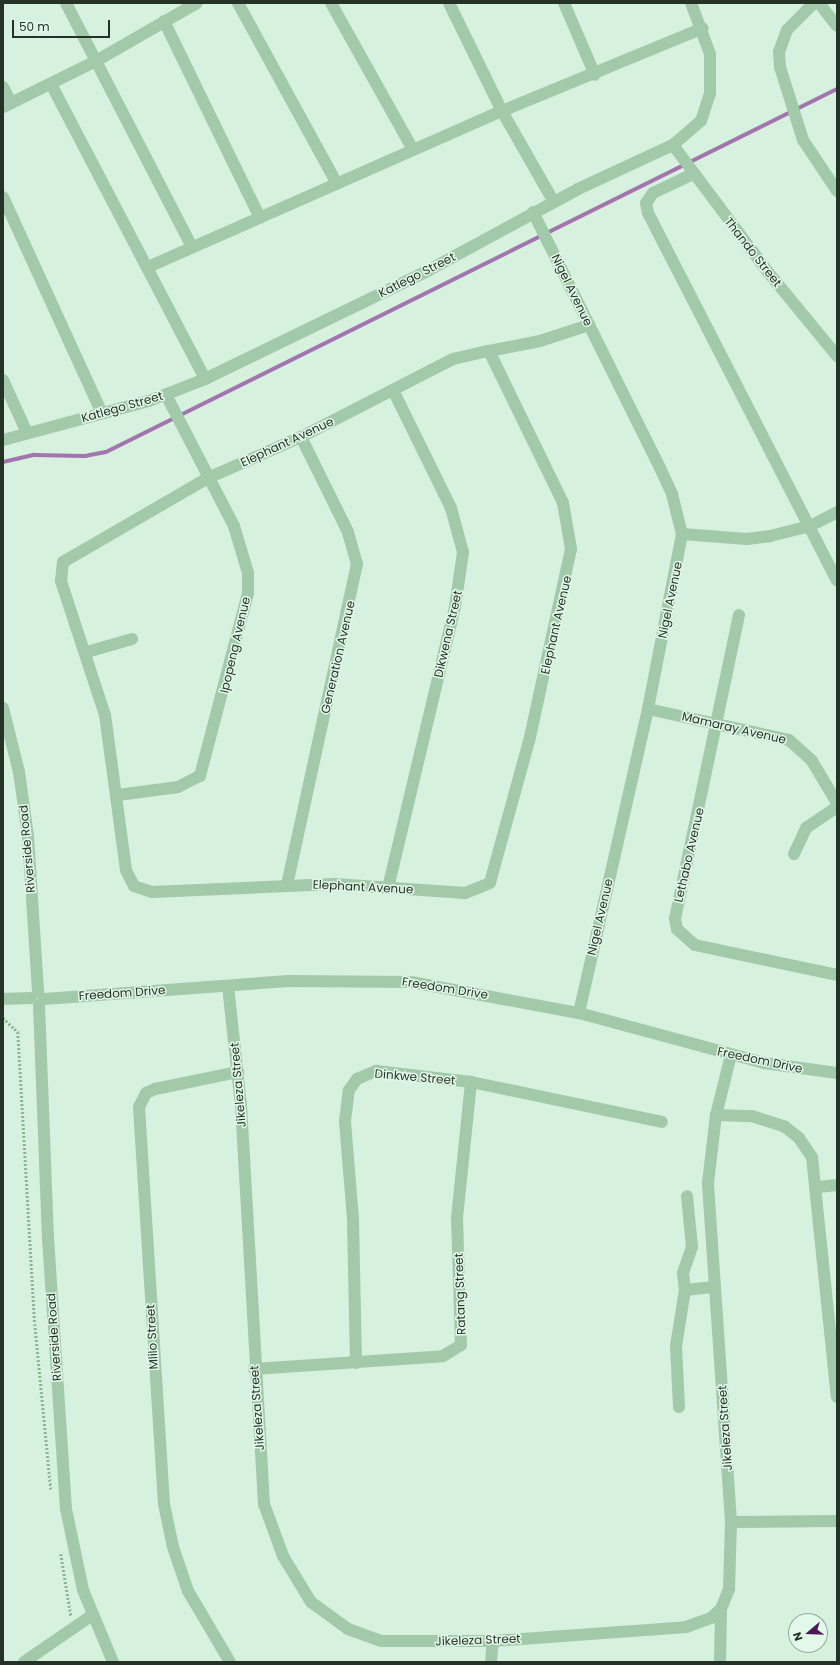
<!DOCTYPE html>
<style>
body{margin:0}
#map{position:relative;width:840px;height:1665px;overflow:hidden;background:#d6f1de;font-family:Poppins,sans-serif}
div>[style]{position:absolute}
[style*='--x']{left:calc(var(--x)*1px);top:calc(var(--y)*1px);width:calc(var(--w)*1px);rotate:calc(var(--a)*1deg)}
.stream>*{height:4px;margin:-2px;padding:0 2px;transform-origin:2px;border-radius:2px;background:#a375ae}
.path>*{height:2.5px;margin-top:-1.25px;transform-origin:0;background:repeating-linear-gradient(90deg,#8db495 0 2px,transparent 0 4px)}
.minor>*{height:12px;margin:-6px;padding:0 6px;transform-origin:6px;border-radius:6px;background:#a3c9ab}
span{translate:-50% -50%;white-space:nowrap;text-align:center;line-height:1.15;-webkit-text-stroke:3px #e2f9e9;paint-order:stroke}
.street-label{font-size:12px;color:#253326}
.frame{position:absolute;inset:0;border:4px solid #253326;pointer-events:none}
.north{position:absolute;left:788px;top:1613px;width:40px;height:40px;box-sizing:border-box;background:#e2f9e9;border:1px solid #96aa9b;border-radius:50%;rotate:251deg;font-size:11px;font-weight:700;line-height:16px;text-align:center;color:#253326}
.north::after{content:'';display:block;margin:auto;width:14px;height:18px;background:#4b1a55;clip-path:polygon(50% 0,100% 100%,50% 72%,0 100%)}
.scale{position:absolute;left:12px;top:20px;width:98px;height:18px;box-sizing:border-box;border:2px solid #253326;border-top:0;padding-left:5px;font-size:12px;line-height:14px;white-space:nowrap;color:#253326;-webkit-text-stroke:3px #e2f9e9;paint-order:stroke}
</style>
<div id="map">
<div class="stream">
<div style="--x:3;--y:462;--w:32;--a:-13"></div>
<div style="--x:34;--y:455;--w:51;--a:1.1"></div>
<div style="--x:85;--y:456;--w:21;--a:-11"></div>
<div style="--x:106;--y:452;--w:816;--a:-26.41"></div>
</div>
<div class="path">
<div style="--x:3;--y:1018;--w:21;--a:43"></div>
<div style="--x:18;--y:1032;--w:292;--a:86.7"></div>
<div style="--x:35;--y:1324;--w:166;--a:84.5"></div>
<div style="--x:61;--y:1554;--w:63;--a:80.8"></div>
</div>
<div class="minor">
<div style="--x:66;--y:3;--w:275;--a:62.7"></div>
<div style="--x:238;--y:3;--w:206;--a:61.3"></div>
<div style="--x:331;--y:3;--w:168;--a:60.8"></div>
<div style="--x:449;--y:3;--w:120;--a:63.9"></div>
<div style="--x:502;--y:111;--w:105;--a:60.3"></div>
<div style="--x:564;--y:3;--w:78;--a:66.7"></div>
<div style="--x:814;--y:3;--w:38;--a:135"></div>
<div style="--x:787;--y:30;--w:23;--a:110"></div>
<div style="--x:779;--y:52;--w:15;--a:86"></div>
<div style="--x:780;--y:67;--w:77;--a:72.5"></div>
<div style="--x:803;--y:140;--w:61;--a:56.3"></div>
<div style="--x:819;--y:3;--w:29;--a:52"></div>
<div style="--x:164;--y:21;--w:219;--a:64"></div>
<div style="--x:51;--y:84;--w:333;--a:62.4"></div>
<div style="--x:3;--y:87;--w:18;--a:63"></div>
<div style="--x:3;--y:107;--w:104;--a:-26.3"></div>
<div style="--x:96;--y:61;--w:116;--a:-29.9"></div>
<div style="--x:673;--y:145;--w:159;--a:53.2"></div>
<div style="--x:768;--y:272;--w:109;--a:50.6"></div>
<div style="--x:693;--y:174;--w:44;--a:154.6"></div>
<div style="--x:653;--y:193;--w:12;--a:125"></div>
<div style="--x:646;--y:203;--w:10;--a:79"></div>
<div style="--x:648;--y:213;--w:413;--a:62.8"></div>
<div style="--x:3;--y:197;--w:238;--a:65.4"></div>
<div style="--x:533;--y:212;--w:286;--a:63.6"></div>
<div style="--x:660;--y:468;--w:29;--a:65"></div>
<div style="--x:672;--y:494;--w:41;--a:76"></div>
<div style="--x:682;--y:534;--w:178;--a:101"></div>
<div style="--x:648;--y:709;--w:312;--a:102.8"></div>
<div style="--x:148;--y:267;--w:387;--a:-23.8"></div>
<div style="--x:502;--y:111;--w:217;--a:-22.4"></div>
<div style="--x:489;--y:351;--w:169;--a:64"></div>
<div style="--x:563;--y:503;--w:47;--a:80.1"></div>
<div style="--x:571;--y:549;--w:197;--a:102.3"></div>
<div style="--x:529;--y:741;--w:147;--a:105.4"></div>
<div style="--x:490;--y:883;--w:27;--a:158"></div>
<div style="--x:465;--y:893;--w:131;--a:-176.1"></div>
<div style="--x:334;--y:884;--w:182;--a:177.5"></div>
<div style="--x:152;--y:892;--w:19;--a:-162"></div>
<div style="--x:134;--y:886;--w:18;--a:-117"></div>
<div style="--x:126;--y:870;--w:156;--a:-97.7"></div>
<div style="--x:105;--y:715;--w:141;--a:-108.2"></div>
<div style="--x:61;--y:581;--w:19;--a:-84"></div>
<div style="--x:63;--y:562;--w:168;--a:-30.1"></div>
<div style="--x:208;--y:478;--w:102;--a:-23.8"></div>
<div style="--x:301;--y:437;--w:171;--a:-27.2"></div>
<div style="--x:453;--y:359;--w:37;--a:-13"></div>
<div style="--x:489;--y:351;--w:52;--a:-11.1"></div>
<div style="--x:540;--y:341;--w:52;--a:-18.1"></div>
<div style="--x:3;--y:380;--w:58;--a:65.6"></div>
<div style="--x:3;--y:440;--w:151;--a:-15"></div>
<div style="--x:149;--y:401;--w:60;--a:-21.4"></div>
<div style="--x:205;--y:379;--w:249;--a:-25.9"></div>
<div style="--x:429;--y:270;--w:170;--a:-28.5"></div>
<div style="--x:578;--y:189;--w:105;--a:-24.9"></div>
<div style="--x:673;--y:145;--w:37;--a:-41"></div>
<div style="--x:701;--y:121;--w:28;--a:-72"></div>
<div style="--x:710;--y:94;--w:40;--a:-90"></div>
<div style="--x:710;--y:54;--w:54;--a:-110.4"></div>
<div style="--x:682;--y:534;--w:65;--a:4.4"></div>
<div style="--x:747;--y:539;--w:23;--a:-7"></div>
<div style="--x:770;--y:536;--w:41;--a:-14"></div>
<div style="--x:810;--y:526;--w:30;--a:-27"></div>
<div style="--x:739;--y:615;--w:310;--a:101.9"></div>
<div style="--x:675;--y:918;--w:11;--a:80"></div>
<div style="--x:677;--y:929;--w:24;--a:42"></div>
<div style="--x:695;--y:945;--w:145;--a:11.9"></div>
<div style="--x:87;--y:652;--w:47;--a:-16.1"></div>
<div style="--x:3;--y:708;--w:66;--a:76"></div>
<div style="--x:19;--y:772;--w:65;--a:82"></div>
<div style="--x:28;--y:836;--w:156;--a:86.3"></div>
<div style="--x:648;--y:709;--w:144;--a:12.4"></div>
<div style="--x:789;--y:740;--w:31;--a:42"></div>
<div style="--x:812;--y:761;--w:49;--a:59.2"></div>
<div style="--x:118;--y:795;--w:61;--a:-7.6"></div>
<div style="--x:178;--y:787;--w:25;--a:-27"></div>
<div style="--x:200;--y:776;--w:189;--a:-75.3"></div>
<div style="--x:248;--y:593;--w:20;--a:-90"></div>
<div style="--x:248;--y:573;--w:49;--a:-106.6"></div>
<div style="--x:234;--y:526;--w:148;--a:-117.4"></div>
<div style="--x:794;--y:854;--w:29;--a:-65"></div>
<div style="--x:806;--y:828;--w:37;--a:-34"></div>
<div style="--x:287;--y:885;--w:329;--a:-77.7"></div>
<div style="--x:357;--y:564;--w:33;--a:-106"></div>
<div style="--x:348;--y:532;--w:106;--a:-116.3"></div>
<div style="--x:388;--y:888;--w:289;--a:-76.6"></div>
<div style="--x:455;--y:607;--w:56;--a:-81.7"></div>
<div style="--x:463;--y:552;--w:46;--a:-105.3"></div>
<div style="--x:451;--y:508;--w:131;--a:-116.2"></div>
<div style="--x:228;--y:986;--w:120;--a:83.8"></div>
<div style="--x:241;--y:1105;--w:400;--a:86.7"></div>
<div style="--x:264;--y:1504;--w:55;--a:69.9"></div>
<div style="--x:283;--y:1556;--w:54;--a:58.7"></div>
<div style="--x:311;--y:1602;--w:46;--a:36.1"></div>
<div style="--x:348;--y:1629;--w:35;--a:20"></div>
<div style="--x:381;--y:1641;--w:112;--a:0"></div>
<div style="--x:493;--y:1641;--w:194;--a:-4.1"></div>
<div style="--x:686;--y:1627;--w:27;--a:-20"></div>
<div style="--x:711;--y:1618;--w:13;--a:-42"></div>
<div style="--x:721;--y:1609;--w:22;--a:-68"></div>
<div style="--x:729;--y:1589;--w:67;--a:-88.3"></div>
<div style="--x:731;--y:1522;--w:340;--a:-93.9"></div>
<div style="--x:708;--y:1183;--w:68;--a:-83.3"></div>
<div style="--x:716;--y:1115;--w:62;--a:-76"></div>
<div style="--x:3;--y:999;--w:28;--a:-2"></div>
<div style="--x:44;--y:999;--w:245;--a:-4.2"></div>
<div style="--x:288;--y:981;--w:123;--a:0.5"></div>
<div style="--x:411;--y:982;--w:171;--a:10.5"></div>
<div style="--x:579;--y:1013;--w:192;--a:15.1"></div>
<div style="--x:764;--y:1063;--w:74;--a:7.8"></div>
<div style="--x:39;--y:1005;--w:233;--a:87.8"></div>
<div style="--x:48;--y:1238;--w:272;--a:86.2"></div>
<div style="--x:66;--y:1509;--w:83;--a:78.1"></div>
<div style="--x:83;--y:1590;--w:78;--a:67.4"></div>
<div style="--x:716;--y:1115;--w:36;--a:2"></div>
<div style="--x:752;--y:1116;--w:35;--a:18"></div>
<div style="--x:785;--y:1127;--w:18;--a:38"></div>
<div style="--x:799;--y:1138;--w:23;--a:56"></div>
<div style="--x:812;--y:1157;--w:241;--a:84.1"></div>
<div style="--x:818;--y:1187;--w:19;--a:-6"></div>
<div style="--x:685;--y:1290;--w:17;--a:-97"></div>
<div style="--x:683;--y:1273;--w:28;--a:-71"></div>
<div style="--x:692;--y:1247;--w:51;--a:-95.6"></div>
<div style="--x:356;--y:1363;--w:144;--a:-91.2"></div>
<div style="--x:353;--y:1219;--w:98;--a:-94.7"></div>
<div style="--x:345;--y:1121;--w:31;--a:-83"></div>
<div style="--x:349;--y:1090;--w:14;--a:-54"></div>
<div style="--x:357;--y:1079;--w:21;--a:-23"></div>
<div style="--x:376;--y:1071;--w:96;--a:6.6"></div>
<div style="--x:471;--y:1082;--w:195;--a:11.8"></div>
<div style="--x:254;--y:1369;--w:189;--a:-3.9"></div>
<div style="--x:443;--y:1356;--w:21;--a:-31"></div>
<div style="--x:461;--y:1345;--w:127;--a:-91.8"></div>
<div style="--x:457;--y:1218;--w:137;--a:-84.1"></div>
<div style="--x:679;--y:1407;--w:61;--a:-92.8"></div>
<div style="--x:676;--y:1346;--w:57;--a:-80.9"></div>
<div style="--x:685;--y:1290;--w:30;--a:-6"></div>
<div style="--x:731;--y:1522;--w:106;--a:-0.5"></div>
<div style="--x:24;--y:1662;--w:81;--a:-34.5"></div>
<div style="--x:230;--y:1662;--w:82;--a:-120.6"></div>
<div style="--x:188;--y:1591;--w:46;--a:-108.8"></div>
<div style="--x:173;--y:1547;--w:44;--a:-101.8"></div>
<div style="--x:164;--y:1504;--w:398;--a:-93.6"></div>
<div style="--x:139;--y:1107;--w:16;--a:-63"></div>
<div style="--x:146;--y:1093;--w:10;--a:-24"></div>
<div style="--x:155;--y:1089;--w:85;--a:-11.6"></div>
<div style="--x:491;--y:1662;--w:21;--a:-85"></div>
<div style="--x:720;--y:1662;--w:53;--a:-88.9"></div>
</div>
<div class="street-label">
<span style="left:753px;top:252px;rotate:52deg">Thando Street</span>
<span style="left:417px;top:275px;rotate:-27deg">Katlego Street</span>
<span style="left:572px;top:290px;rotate:64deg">Nigel Avenue</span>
<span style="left:122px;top:407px;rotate:-16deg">Katlego Street</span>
<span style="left:287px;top:442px;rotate:-25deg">Elephant Avenue</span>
<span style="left:670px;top:600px;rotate:-78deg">Nigel Avenue</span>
<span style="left:556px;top:625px;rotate:-77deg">Elephant Avenue</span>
<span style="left:448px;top:634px;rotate:-77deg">Dikwena Street</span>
<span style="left:235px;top:645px;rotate:-77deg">Ipopeng Avenue</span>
<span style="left:338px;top:657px;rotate:-77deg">Generation Avenue</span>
<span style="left:734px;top:728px;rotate:13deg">Mamaray Avenue</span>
<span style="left:27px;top:849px;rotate:-95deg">Riverside Road</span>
<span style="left:689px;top:855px;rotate:-77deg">Lethabo Avenue</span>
<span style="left:363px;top:887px;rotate:3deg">Elephant Avenue</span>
<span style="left:600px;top:917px;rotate:-77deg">Nigel Avenue</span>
<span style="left:445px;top:988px;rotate:9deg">Freedom Drive</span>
<span style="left:122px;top:993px;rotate:-4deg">Freedom Drive</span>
<span style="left:760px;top:1060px;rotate:12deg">Freedom Drive</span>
<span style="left:415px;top:1077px;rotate:5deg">Dinkwe Street</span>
<span style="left:238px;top:1085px;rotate:-95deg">Jikeleza Street</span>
<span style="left:460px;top:1294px;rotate:-92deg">Ratang Street</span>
<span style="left:54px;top:1337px;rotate:-94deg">Riverside Road</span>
<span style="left:152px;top:1337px;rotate:-93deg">Mlilo Street</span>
<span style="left:257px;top:1408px;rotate:-94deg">Jikeleza Street</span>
<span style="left:725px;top:1428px;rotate:-94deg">Jikeleza Street</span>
<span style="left:478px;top:1640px;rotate:-2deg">Jikeleza Street</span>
</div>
<div class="frame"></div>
<div class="north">N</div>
<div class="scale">50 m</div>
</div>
